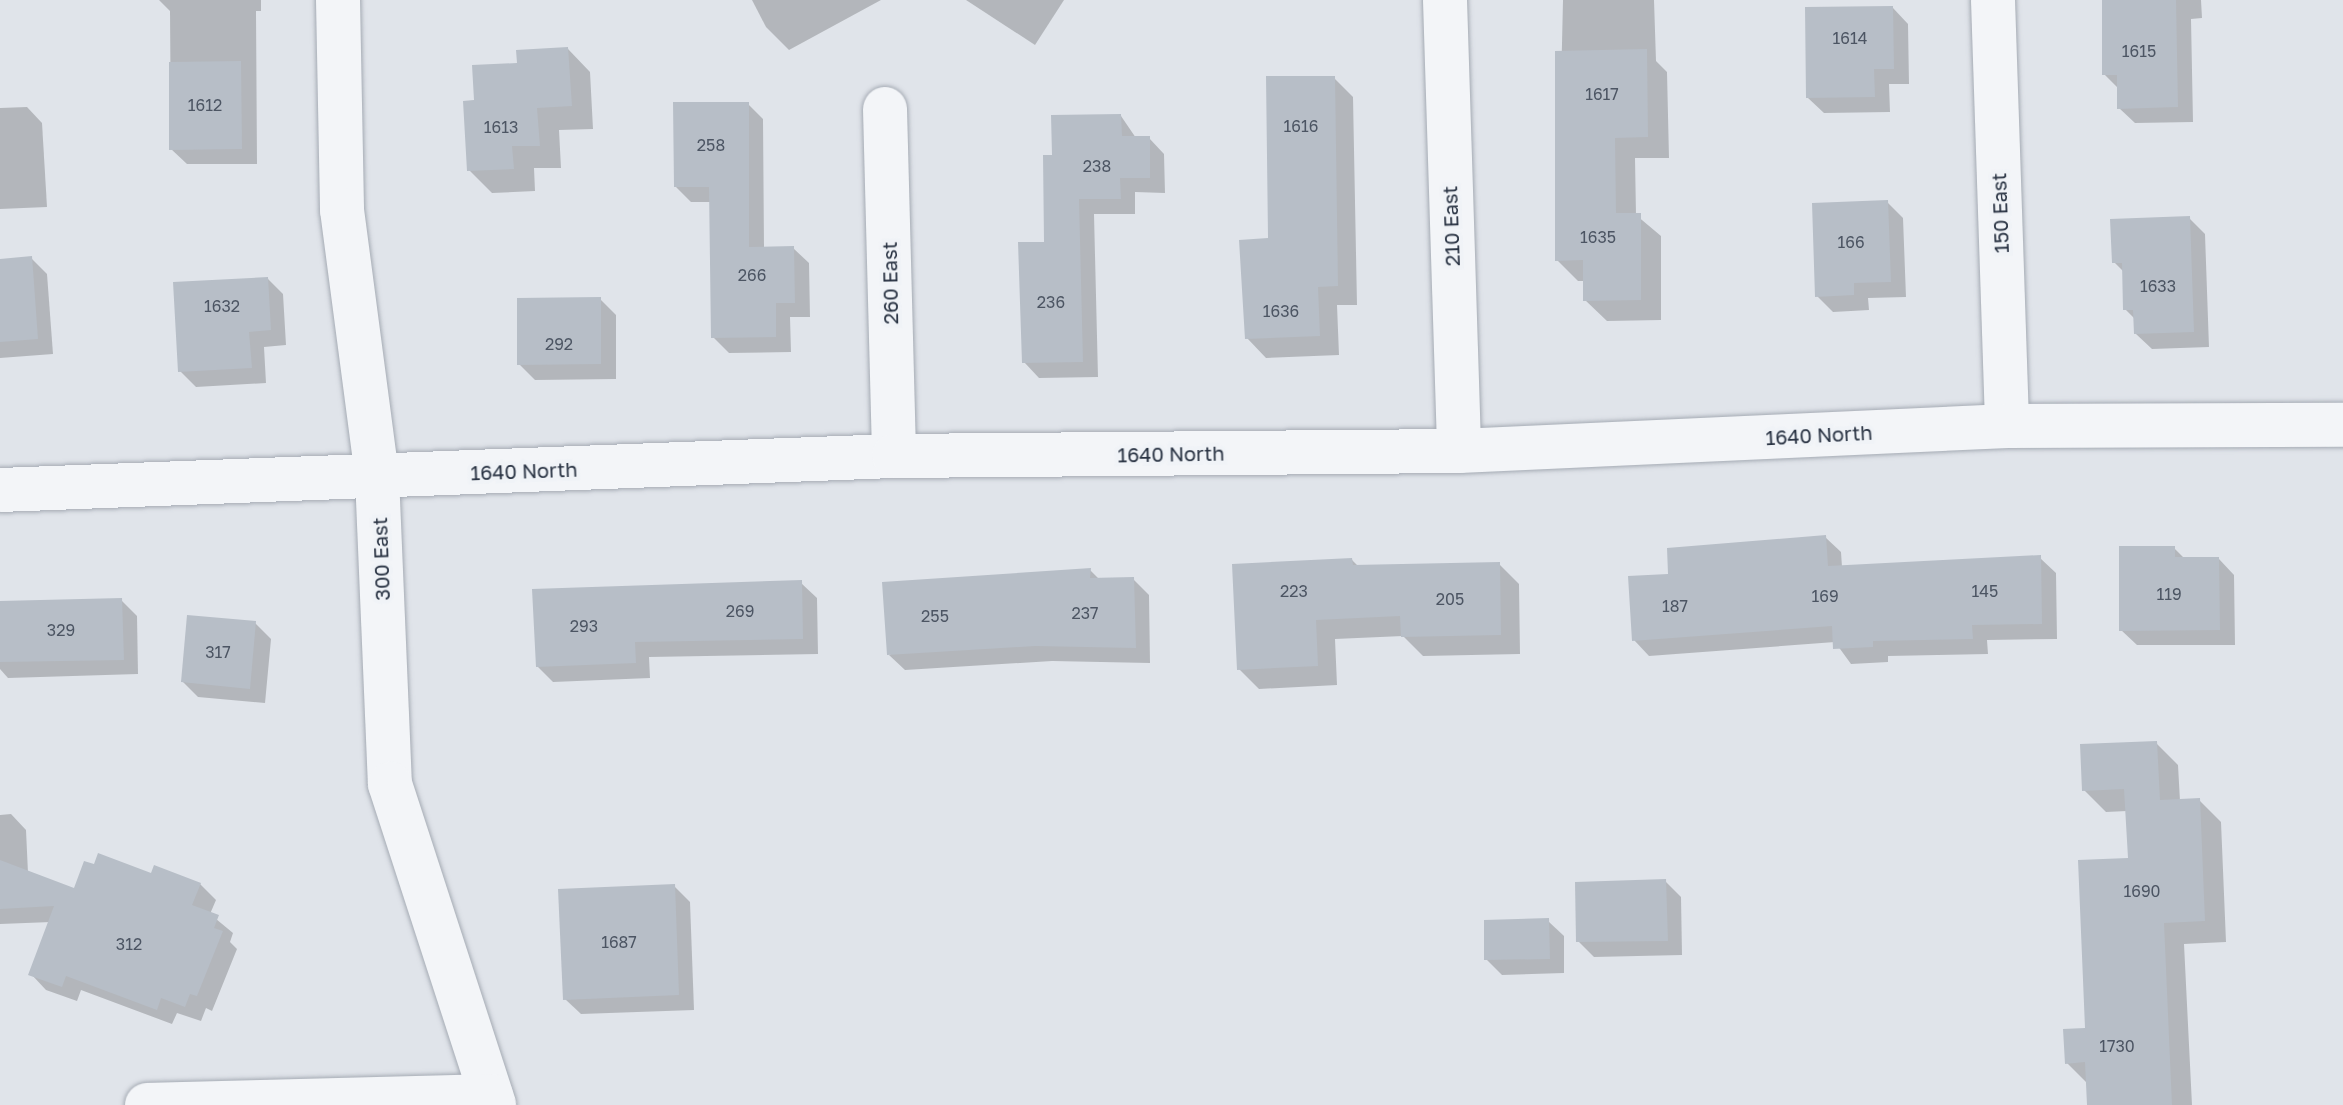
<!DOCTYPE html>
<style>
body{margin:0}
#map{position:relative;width:2343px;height:1105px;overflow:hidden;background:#e0e4ea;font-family:"Golos Text",sans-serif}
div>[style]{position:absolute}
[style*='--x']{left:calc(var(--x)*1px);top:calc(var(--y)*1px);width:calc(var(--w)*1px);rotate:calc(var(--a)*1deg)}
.shadow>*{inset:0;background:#0003}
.building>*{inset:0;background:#b7bec7}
.roads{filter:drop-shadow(0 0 2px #a5abb4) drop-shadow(0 0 2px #a5abb4)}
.minor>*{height:44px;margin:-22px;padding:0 22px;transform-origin:22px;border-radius:22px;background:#f3f5f8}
span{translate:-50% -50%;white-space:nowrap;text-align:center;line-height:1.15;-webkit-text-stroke:8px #f0f3f7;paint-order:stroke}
.number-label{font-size:16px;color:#4c5563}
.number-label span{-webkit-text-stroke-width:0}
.street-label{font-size:20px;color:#283242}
</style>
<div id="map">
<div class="shadow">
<div style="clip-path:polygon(159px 0,261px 0,261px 11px,256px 11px,257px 164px,187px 164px,171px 149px,170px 11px)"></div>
<div style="clip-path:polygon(752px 0,881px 0,789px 50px,766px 27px)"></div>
<div style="clip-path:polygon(966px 0,1064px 0,1035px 45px)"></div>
<div style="clip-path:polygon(1563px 0,1654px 0,1656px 61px,1667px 72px,1669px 158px,1635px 158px,1636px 215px,1661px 236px,1661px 320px,1607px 321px,1585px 300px,1585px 281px,1578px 281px,1557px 260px)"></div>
<div style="clip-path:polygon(2102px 0,2201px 0,2202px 18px,2191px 19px,2193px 122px,2135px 123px,2119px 108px,2119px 89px,2104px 74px)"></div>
<div style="clip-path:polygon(1893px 8px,1908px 24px,1909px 84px,1889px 84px,1890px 112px,1824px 113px,1808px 98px)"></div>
<div style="clip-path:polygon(568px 49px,590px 72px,593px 129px,559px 130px,561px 168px,534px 168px,535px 191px,492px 193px,469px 170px,476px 102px)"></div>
<div style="clip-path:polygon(1334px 78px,1353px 97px,1357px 305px,1337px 305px,1339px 355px,1266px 358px,1247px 338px,1270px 240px)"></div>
<div style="clip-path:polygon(748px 104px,763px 119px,764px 248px,793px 248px,809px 263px,810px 317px,790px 317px,791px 352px,729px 353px,713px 337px,711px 202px,691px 202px,676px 187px)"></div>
<div style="clip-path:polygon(27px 107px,42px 123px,47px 207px,0 209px,0 108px)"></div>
<div style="clip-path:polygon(1121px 116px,1136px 138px,1149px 138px,1164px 154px,1165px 193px,1135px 192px,1135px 214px,1094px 214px,1098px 377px,1039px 378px,1024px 362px,1046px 244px,1054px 156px)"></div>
<div style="clip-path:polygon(1887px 202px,1903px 218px,1906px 297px,1868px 298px,1869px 310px,1833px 312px,1817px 296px)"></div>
<div style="clip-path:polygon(2189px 218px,2205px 234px,2209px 347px,2152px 349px,2136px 334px,2136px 320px,2125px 309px,2125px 273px,2114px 262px)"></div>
<div style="clip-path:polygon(31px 258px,47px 274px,53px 354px,0 358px,0 261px)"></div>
<div style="clip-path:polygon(268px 279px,283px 294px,286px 345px,264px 347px,266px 383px,196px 387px,180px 371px)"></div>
<div style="clip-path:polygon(600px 299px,616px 315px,616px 379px,535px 380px,519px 364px)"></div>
<div style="clip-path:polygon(1825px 537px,1841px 552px,1842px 567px,2040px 558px,2056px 573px,2057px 639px,1987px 640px,1988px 654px,1888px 656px,1888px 662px,1851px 664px,1835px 642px,1649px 656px,1634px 640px,1670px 575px)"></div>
<div style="clip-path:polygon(2174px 548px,2185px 559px,2219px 559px,2234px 575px,2235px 645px,2137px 645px,2121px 630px)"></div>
<div style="clip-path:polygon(1352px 560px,1359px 567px,1499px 564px,1519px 584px,1520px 654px,1423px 656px,1403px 636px,1335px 639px,1337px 685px,1259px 689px,1239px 669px)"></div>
<div style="clip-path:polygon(1090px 570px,1100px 580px,1133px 579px,1149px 595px,1150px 663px,1052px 661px,905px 670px,889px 655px)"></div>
<div style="clip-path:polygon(801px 583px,817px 598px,818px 654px,649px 657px,650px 678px,553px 682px,537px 666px)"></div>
<div style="clip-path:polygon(121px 600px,137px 616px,138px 674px,8px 678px,0 669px,0 603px)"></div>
<div style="clip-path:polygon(255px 623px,271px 639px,265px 703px,198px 697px,183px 682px)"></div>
<div style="clip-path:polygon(2156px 743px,2178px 765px,2180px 801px,2199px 800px,2221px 822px,2226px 942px,2184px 944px,2192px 1105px,2089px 1105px,2088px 1084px,2067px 1063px,2087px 1030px,2130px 860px,2127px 811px,2106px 812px,2084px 790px)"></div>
<div style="clip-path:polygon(11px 814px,26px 830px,28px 873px,75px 890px,152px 875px,200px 884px,216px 900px,210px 914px,233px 933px,230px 942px,237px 949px,212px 1011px,206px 1008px,201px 1021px,177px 1013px,172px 1024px,81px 990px,77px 1001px,46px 990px,31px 974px,51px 922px,0 924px,0 815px)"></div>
<div style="clip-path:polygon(1665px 881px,1681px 897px,1682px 955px,1594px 957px,1578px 941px)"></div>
<div style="clip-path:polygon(674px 886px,690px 902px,694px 1010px,581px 1014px,565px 999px)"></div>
<div style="clip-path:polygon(1548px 921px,1564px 936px,1564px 973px,1502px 975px,1486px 959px)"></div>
</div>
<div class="building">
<div style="clip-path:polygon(2102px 0,2176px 0,2178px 107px,2117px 109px,2117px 75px,2102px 75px)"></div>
<div style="clip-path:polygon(1893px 6px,1894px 69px,1874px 69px,1875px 97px,1806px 98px,1805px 7px)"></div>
<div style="clip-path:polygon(568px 47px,572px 106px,537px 108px,540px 146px,512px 146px,514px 169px,467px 171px,463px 101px,474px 100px,472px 65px,517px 63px,516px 50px)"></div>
<div style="clip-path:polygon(1647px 49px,1648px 137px,1615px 138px,1616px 213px,1641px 213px,1641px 300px,1583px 301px,1583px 260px,1555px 261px,1555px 51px)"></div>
<div style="clip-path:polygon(241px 61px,242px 149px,169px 150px,169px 62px)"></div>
<div style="clip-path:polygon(1266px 76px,1335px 76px,1338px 286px,1318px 287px,1320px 336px,1245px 339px,1239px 240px,1268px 238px)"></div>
<div style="clip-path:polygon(673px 102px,749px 102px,749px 247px,794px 246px,795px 303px,776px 303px,776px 337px,711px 338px,709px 187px,674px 187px)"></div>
<div style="clip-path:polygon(1121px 114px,1122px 136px,1150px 136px,1150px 178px,1120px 178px,1121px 199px,1079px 199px,1083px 362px,1022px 363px,1018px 242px,1044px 242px,1043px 155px,1052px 155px,1051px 115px)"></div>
<div style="clip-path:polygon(1888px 200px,1891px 282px,1854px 283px,1854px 295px,1815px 297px,1812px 203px)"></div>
<div style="clip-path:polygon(2190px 216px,2194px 332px,2134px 334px,2133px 310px,2123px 310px,2122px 263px,2112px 263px,2110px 219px)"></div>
<div style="clip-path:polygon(32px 256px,38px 339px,0 342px,0 259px)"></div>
<div style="clip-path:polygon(268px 277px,271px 330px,249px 332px,252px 368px,178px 372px,173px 282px)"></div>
<div style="clip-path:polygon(601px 297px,601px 364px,517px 365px,517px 298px)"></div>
<div style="clip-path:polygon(1826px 535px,1828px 566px,2041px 555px,2042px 624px,1972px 625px,1973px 639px,1873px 641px,1873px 647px,1833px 649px,1832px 626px,1632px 641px,1628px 576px,1668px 574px,1667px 548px)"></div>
<div style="clip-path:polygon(2119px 546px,2175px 546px,2175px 557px,2219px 557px,2220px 630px,2119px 631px)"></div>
<div style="clip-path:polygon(1352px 558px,1353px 565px,1500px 562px,1501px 635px,1401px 637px,1400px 616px,1316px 620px,1318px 666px,1237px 670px,1232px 564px)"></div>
<div style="clip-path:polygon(1091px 568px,1090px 578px,1134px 577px,1136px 648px,1035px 646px,887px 655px,882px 582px)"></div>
<div style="clip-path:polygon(802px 580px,803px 639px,635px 642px,636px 663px,536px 667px,532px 589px)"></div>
<div style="clip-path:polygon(122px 598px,124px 660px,0 662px,0 601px)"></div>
<div style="clip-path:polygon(187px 615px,256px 621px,250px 689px,181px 682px)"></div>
<div style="clip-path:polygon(2157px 741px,2160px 800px,2200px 798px,2205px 921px,2164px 923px,2172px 1105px,2087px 1105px,2085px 1062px,2065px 1064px,2063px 1029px,2085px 1028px,2078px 860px,2128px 858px,2124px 789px,2082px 791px,2080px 744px)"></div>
<div style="clip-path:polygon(98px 853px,151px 873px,154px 865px,201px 883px,192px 905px,219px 915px,214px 928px,223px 931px,197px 996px,190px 994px,185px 1007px,161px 998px,157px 1010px,66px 976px,62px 987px,28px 975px,54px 906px,0 909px,0 860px,74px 888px,84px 861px,94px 864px)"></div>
<div style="clip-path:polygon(1666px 879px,1668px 941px,1576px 942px,1575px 882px)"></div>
<div style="clip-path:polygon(675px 884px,679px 995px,563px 1000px,558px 889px)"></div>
<div style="clip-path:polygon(1549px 918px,1550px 959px,1484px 960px,1484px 920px)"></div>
</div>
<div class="roads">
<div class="minor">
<div style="--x:338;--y:0;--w:210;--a:88.9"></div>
<div style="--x:342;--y:210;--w:268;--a:82.5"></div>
<div style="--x:377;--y:476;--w:308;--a:87.6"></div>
<div style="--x:390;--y:784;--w:337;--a:72"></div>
<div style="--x:1445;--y:0;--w:451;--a:88.2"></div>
<div style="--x:1993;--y:0;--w:426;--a:88.1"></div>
<div style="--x:885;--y:109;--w:347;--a:88.5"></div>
<div style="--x:0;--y:490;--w:895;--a:-2.18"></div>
<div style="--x:894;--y:456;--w:565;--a:-0.51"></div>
<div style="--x:1459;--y:451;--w:549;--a:-2.61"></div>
<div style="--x:2007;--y:426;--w:336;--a:-0.2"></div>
<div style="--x:147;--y:1105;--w:344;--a:-1.5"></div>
</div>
</div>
<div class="number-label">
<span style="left:1850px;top:38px">1614</span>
<span style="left:2139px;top:51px">1615</span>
<span style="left:1602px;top:94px">1617</span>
<span style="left:205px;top:105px">1612</span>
<span style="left:1301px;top:126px">1616</span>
<span style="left:501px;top:127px">1613</span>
<span style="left:711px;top:145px">258</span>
<span style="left:1097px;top:166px">238</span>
<span style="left:1598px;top:237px">1635</span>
<span style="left:1851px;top:242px">166</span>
<span style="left:752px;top:275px">266</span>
<span style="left:2158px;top:286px">1633</span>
<span style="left:1051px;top:302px">236</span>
<span style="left:222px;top:306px">1632</span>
<span style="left:1281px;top:311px">1636</span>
<span style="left:559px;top:344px">292</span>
<span style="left:1294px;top:591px">223</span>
<span style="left:1985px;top:591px">145</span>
<span style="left:2169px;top:594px">119</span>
<span style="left:1825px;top:596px">169</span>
<span style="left:1450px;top:599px">205</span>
<span style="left:1675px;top:606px">187</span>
<span style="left:740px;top:611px">269</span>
<span style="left:1085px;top:613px">237</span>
<span style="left:935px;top:616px">255</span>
<span style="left:584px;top:626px">293</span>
<span style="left:61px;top:630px">329</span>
<span style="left:218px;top:652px">317</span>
<span style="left:2142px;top:891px">1690</span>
<span style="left:619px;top:942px">1687</span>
<span style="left:129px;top:944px">312</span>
<span style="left:2117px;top:1046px">1730</span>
</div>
<div class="street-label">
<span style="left:2000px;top:213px;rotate:-92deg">150 East</span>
<span style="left:1451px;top:226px;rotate:-92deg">210 East</span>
<span style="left:890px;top:283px;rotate:-91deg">260 East</span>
<span style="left:1819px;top:435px;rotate:-3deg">1640 North</span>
<span style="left:1171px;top:454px;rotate:-1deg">1640 North</span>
<span style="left:524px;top:471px;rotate:-2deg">1640 North</span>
<span style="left:381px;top:559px;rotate:-92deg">300 East</span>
</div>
</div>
